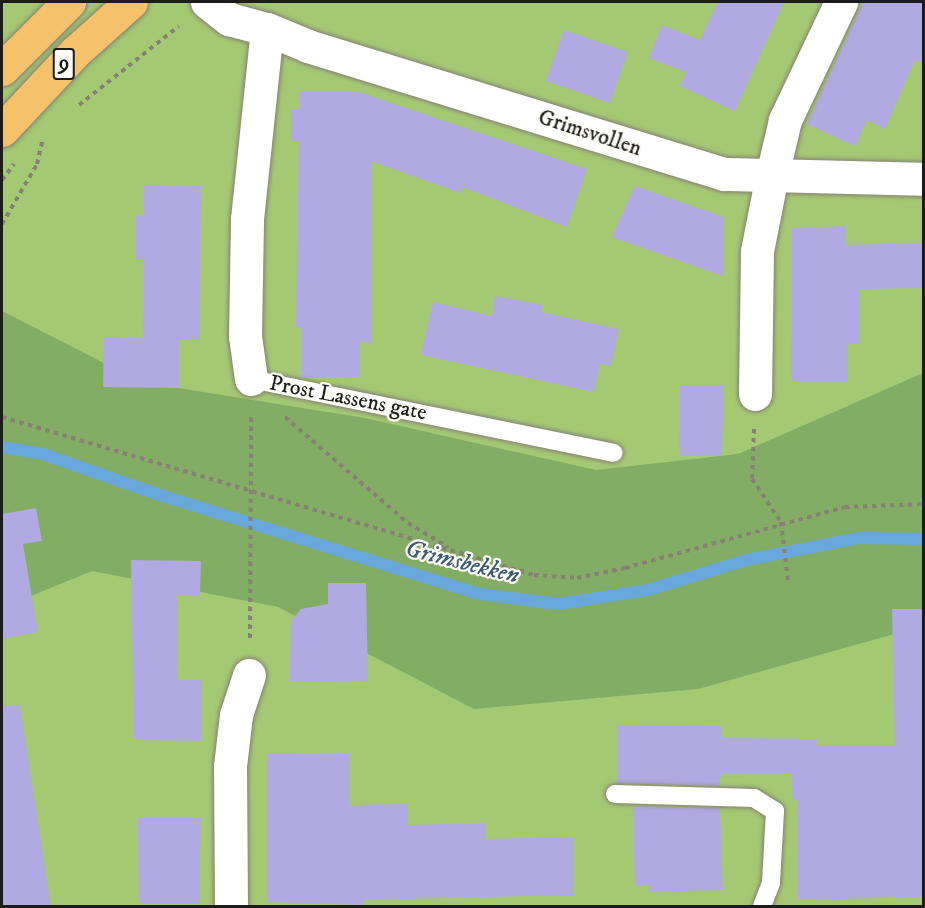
<!DOCTYPE html>
<style>
body{margin:0}
#map{position:relative;width:925px;height:908px;overflow:hidden;background:#f1e6cb;font-family:"IM FELL DW Pica",serif}
div>[style]{position:absolute}
[style*='--x']{left:calc(var(--x)*1px);top:calc(var(--y)*1px);width:calc(var(--w)*1px);rotate:calc(var(--a)*1deg)}
.green>*{inset:0;background:#a4c973}
.forest>*{inset:0;background:#83ad65}
.stream>*{height:12px;margin:-6px;padding:0 6px;transform-origin:6px;border-radius:6px;background:#69a8dc}
.building>*{inset:0;background:#b1a9e1}
.path>*{height:4px;margin-top:-2px;transform-origin:0;background:repeating-linear-gradient(90deg,#868174 0 4.5px,transparent 0 9px)}
.roads{filter:drop-shadow(0 0 2px #868174) drop-shadow(0 0 2px #868174)}
.lane>*{height:18px;margin:-9px;padding:0 9px;transform-origin:9px;border-radius:9px;background:#fff}
.street>*{height:33px;margin:-16.5px;padding:0 16.5px;transform-origin:16.5px;border-radius:16.5px;background:#fff}
.highway>*{height:33px;margin:-16.5px;padding:0 16.5px;transform-origin:16.5px;border-radius:16.5px;background:#f5c16b}
span{translate:-50% -50%;white-space:nowrap;text-align:center;line-height:1.15;-webkit-text-stroke:4.5px #fdfcf7;paint-order:stroke}
.shield-label span{padding:2px 4px;background:#fdfcf7;border:2px solid;border-radius:4px;-webkit-text-stroke-width:0}
.shield-label{font-size:21px;color:#1c1c1c;font-weight:700}
.street-label{font-size:22px;color:#1c1c1c}
.water-label{font-size:24px;color:#3f5b72;font-style:italic}
.frame{position:absolute;inset:0;border:3px solid #1c1c1c;pointer-events:none}
</style>
<div id="map">
<div class="green">
<div style="clip-path:polygon(2px 2px,923px 2px,923px 906px,2px 906px)"></div>
</div>
<div class="forest">
<div style="clip-path:polygon(2px 311px,141px 382px,365px 418px,596px 470px,738px 454px,923px 373px,923px 626px,698px 689px,474px 709px,278px 607px,92px 571px,2px 608px)"></div>
</div>
<div class="stream">
<div style="--x:2;--y:447;--w:42;--a:9.7"></div>
<div style="--x:43;--y:454;--w:127;--a:19.3"></div>
<div style="--x:163;--y:496;--w:332;--a:17.2"></div>
<div style="--x:480;--y:594;--w:79;--a:7.3"></div>
<div style="--x:558;--y:604;--w:91;--a:-8.8"></div>
<div style="--x:648;--y:590;--w:102;--a:-17"></div>
<div style="--x:746;--y:560;--w:115;--a:-11"></div>
<div style="--x:859;--y:538;--w:65;--a:0.9"></div>
</div>
<div class="building">
<div style="clip-path:polygon(718px 2px,784px 2px,735px 111px,680px 86px,686px 72px,649px 58px,662px 25px,700px 40px)"></div>
<div style="clip-path:polygon(863px 2px,924px 2px,924px 64px,915px 60px,885px 129px,867px 120px,855px 146px,807px 124px)"></div>
<div style="clip-path:polygon(564px 30px,628px 52px,610px 103px,546px 81px)"></div>
<div style="clip-path:polygon(299px 92px,359px 92px,587px 169px,567px 227px,463px 187px,461px 193px,371px 161px,372px 344px,359px 341px,360px 377px,302px 377px,302px 327px,296px 327px,299px 141px,291px 141px,291px 109px,300px 109px)"></div>
<div style="clip-path:polygon(144px 185px,201px 186px,200px 339px,179px 339px,179px 388px,103px 387px,104px 337px,143px 338px,144px 259px,136px 259px,136px 215px,144px 216px)"></div>
<div style="clip-path:polygon(635px 186px,724px 217px,723px 276px,612px 237px)"></div>
<div style="clip-path:polygon(846px 226px,846px 245px,924px 243px,924px 288px,859px 289px,860px 344px,848px 344px,848px 381px,791px 381px,792px 228px)"></div>
<div style="clip-path:polygon(495px 296px,543px 305px,541px 312px,619px 329px,611px 366px,600px 364px,594px 392px,421px 355px,433px 302px,492px 316px)"></div>
<div style="clip-path:polygon(680px 385px,724px 385px,722px 456px,679px 455px)"></div>
<div style="clip-path:polygon(36px 508px,42px 541px,23px 544px,38px 632px,2px 639px,2px 514px)"></div>
<div style="clip-path:polygon(131px 560px,201px 561px,200px 596px,178px 596px,177px 680px,202px 680px,201px 741px,134px 740px)"></div>
<div style="clip-path:polygon(328px 583px,366px 583px,368px 682px,290px 681px,291px 621px,301px 609px,328px 604px)"></div>
<div style="clip-path:polygon(892px 609px,924px 609px,924px 897px,798px 900px,797px 800px,793px 800px,792px 773px,721px 773px,719px 786px,617px 783px,617px 725px,722px 726px,721px 738px,817px 739px,817px 745px,895px 745px)"></div>
<div style="clip-path:polygon(20px 705px,51px 906px,2px 906px,2px 706px)"></div>
<div style="clip-path:polygon(267px 753px,349px 754px,349px 805px,407px 804px,408px 825px,485px 823px,486px 839px,573px 837px,574px 895px,364px 900px,364px 905px,267px 902px)"></div>
<div style="clip-path:polygon(633px 806px,720px 808px,723px 890px,650px 892px,650px 885px,635px 886px)"></div>
<div style="clip-path:polygon(138px 818px,201px 818px,199px 903px,139px 903px)"></div>
</div>
<div class="path">
<div style="--x:79;--y:105;--w:127;--a:-38.3"></div>
<div style="--x:2;--y:180;--w:20;--a:-53"></div>
<div style="--x:2;--y:224;--w:69;--a:-59.7"></div>
<div style="--x:37;--y:164;--w:23;--a:-77"></div>
<div style="--x:2;--y:417;--w:555;--a:16.54"></div>
<div style="--x:534;--y:575;--w:43;--a:4"></div>
<div style="--x:577;--y:578;--w:49;--a:-11.8"></div>
<div style="--x:625;--y:568;--w:228;--a:-15.5"></div>
<div style="--x:845;--y:507;--w:79;--a:-2.2"></div>
<div style="--x:285;--y:417;--w:162;--a:40.8"></div>
<div style="--x:408;--y:523;--w:47;--a:31"></div>
<div style="--x:754;--y:429;--w:50;--a:92.3"></div>
<div style="--x:752;--y:479;--w:52;--a:56"></div>
<div style="--x:781;--y:522;--w:59;--a:83.2"></div>
<div style="--x:250;--y:638;--w:223;--a:-89.7"></div>
</div>
<div class="roads">
<div class="lane">
<div style="--x:251;--y:379;--w:370;--a:11.5"></div>
<div style="--x:615;--y:794;--w:139;--a:1.6"></div>
<div style="--x:754;--y:798;--w:25;--a:32"></div>
<div style="--x:775;--y:811;--w:72;--a:93.2"></div>
<div style="--x:771;--y:883;--w:25;--a:111"></div>
</div>
<div class="street">
<div style="--x:207;--y:2;--w:28;--a:38"></div>
<div style="--x:229;--y:19;--w:39;--a:15"></div>
<div style="--x:267;--y:29;--w:44;--a:22.5"></div>
<div style="--x:308;--y:46;--w:435;--a:17.1"></div>
<div style="--x:724;--y:174;--w:200;--a:1.4"></div>
<div style="--x:251;--y:379;--w:43;--a:-97.9"></div>
<div style="--x:245;--y:336;--w:117;--a:-89"></div>
<div style="--x:247;--y:219;--w:191;--a:-84"></div>
<div style="--x:755;--y:394;--w:143;--a:-89.2"></div>
<div style="--x:757;--y:251;--w:77;--a:-78.8"></div>
<div style="--x:772;--y:175;--w:57;--a:-76.7"></div>
<div style="--x:785;--y:120;--w:131;--a:-64.6"></div>
<div style="--x:231;--y:906;--w:140;--a:-90.4"></div>
<div style="--x:230;--y:766;--w:51;--a:-83.3"></div>
<div style="--x:236;--y:715;--w:42;--a:-72"></div>
</div>
<div class="highway">
<div style="--x:2;--y:69;--w:95;--a:-45"></div>
<div style="--x:2;--y:130;--w:107;--a:-46.9"></div>
<div style="--x:75;--y:52;--w:75;--a:-41.8"></div>
</div>
</div>
<div class="shield-label">
<span style="left:64px;top:64px">9</span>
</div>
<div class="street-label">
<span style="left:590px;top:133px;rotate:18deg">Grimsvollen</span>
<span style="left:348px;top:398px;rotate:11deg">Prost Lassens gate</span>
</div>
<div class="water-label">
<span style="left:462px;top:563px;rotate:14deg">Grimsbekken</span>
</div>
<div class="frame"></div>
</div>
